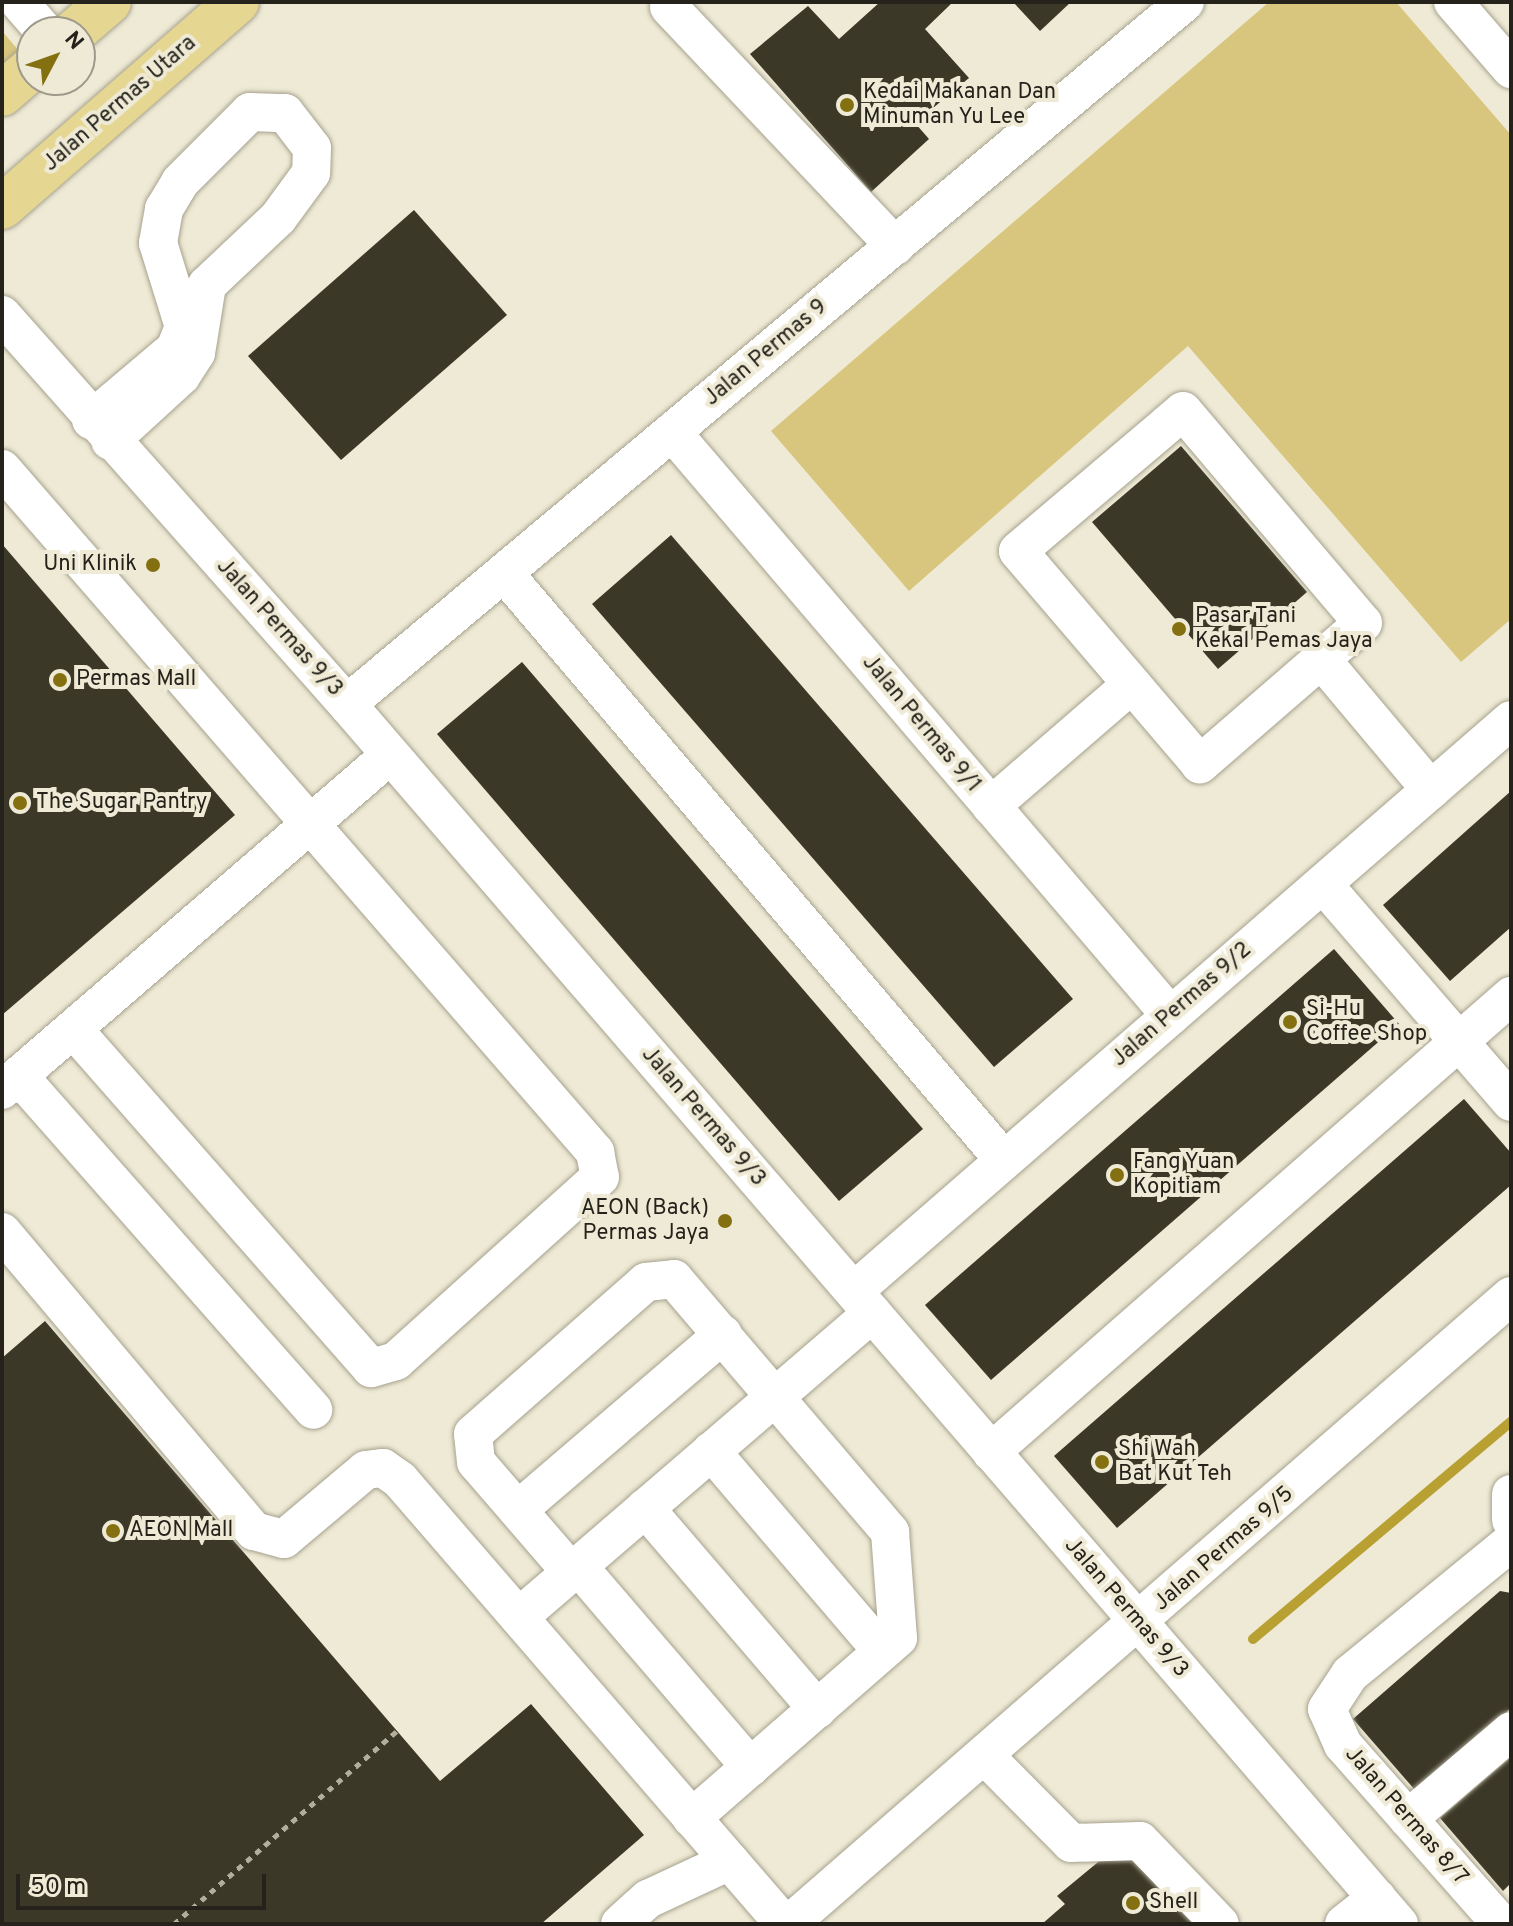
<!DOCTYPE html>
<style>
body{margin:0}
#map{position:relative;width:1513px;height:1926px;overflow:hidden;background:#eeead5;font-family:Overpass,sans-serif}
div>[style]{position:absolute}
[style*='--x']{left:calc(var(--x)*1px);top:calc(var(--y)*1px);width:calc(var(--w)*1px);rotate:calc(var(--a)*1deg)}
.green>*{inset:0;background:#d8c67e}
.stream>*{height:10px;margin:-5px;padding:0 5px;transform-origin:5px;border-radius:5px;background:#b9a033}
.building>*{inset:0;background:#3c3828}
.path>*{height:5px;margin-top:-2.5px;transform-origin:0;background:repeating-linear-gradient(90deg,#b1ae9d 0 6px,transparent 0 12px)}
.roads{filter:drop-shadow(0 0 2px #a7a28f) drop-shadow(0 0 2px #a7a28f)}
.minor>*{height:38px;margin:-19px;padding:0 19px;transform-origin:19px;border-radius:19px;background:#fff}
.major>*{height:44px;margin:-22px;padding:0 22px;transform-origin:22px;border-radius:22px;background:#e5d692}
.dots>*{width:22px;height:22px;translate:-50% -50%;box-sizing:border-box;border:4px solid #eeead5;border-radius:50%}
span{translate:-50% -50%;white-space:nowrap;text-align:center;line-height:1.15;-webkit-text-stroke:8px #eeead5;paint-order:stroke}
.poi-label{font-size:22px;color:#24221b}
.left{translate:0 -50%;text-align:left}
.right{translate:-100% -50%;text-align:right}
.street-label{font-size:22px;color:#24221b}
.frame{position:absolute;inset:0;border:4px solid #24221b;pointer-events:none}
.north{position:absolute;left:16px;top:16px;width:80px;height:80px;box-sizing:border-box;background:#eeead5;border:2px solid #9d9a8b;border-radius:50%;rotate:49deg;font-size:22px;font-weight:700;line-height:32px;text-align:center;color:#24221b}
.north::after{content:'';display:block;margin:auto;width:28px;height:36px;background:#847010;clip-path:polygon(50% 0,100% 100%,50% 72%,0 100%)}
.scale{position:absolute;left:16px;top:1874px;width:250px;height:36px;box-sizing:border-box;border:4px solid #24221b;border-top:0;padding-left:10px;font-size:24px;line-height:28px;white-space:nowrap;color:#24221b;-webkit-text-stroke:6px #eeead5;paint-order:stroke}
</style>
<div id="map">
<div class="green">
<div style="clip-path:polygon(1269px 2px,1396px 2px,1511px 135px,1511px 619px,1461px 662px,1188px 346px,909px 591px,771px 431px)"></div>
<div style="clip-path:polygon(2px 31px,19px 51px,2px 82px)"></div>
</div>
<div class="stream">
<div style="--x:1253;--y:1639;--w:337;--a:-40.1"></div>
</div>
<div class="building">
<div style="clip-path:polygon(880px 2px,953px 2px,925px 29px,969px 78px,915px 123px,929px 139px,871px 192px,750px 54px,808px 6px,839px 39px)"></div>
<div style="clip-path:polygon(1013px 2px,1071px 2px,1040px 31px)"></div>
<div style="clip-path:polygon(414px 210px,507px 315px,341px 460px,248px 356px)"></div>
<div style="clip-path:polygon(1181px 446px,1307px 592px,1218px 669px,1092px 522px)"></div>
<div style="clip-path:polygon(671px 535px,1073px 999px,994px 1067px,592px 604px)"></div>
<div style="clip-path:polygon(2px 544px,235px 815px,2px 1015px)"></div>
<div style="clip-path:polygon(522px 662px,923px 1129px,839px 1201px,437px 734px)"></div>
<div style="clip-path:polygon(1511px 791px,1511px 927px,1450px 981px,1383px 905px)"></div>
<div style="clip-path:polygon(1334px 949px,1399px 1024px,991px 1380px,925px 1305px)"></div>
<div style="clip-path:polygon(1464px 1099px,1511px 1153px,1511px 1185px,1117px 1528px,1054px 1456px)"></div>
<div style="clip-path:polygon(45px 1321px,440px 1781px,531px 1704px,644px 1835px,541px 1924px,2px 1924px,2px 1358px)"></div>
<div style="clip-path:polygon(1500px 1591px,1511px 1593px,1511px 1708px,1415px 1790px,1353px 1719px)"></div>
<div style="clip-path:polygon(1511px 1757px,1511px 1883px,1503px 1891px,1440px 1818px)"></div>
<div style="clip-path:polygon(1126px 1839px,1199px 1924px,1042px 1924px,1065px 1904px,1057px 1896px)"></div>
</div>
<div class="path">
<div style="--x:174;--y:1924;--w:295;--a:-40.9"></div>
</div>
<div class="roads">
<div class="minor">
<div style="--x:19;--y:2;--w:40;--a:49"></div>
<div style="--x:1453;--y:2;--w:89;--a:49.1"></div>
<div style="--x:669;--y:7;--w:329;--a:46.6"></div>
<div style="--x:2;--y:315;--w:520;--a:48.43"></div>
<div style="--x:347;--y:704;--w:1611;--a:49.23"></div>
<div style="--x:1183;--y:411;--w:278;--a:49.7"></div>
<div style="--x:1363;--y:623;--w:216;--a:139.1"></div>
<div style="--x:1200;--y:764;--w:280;--a:-130.5"></div>
<div style="--x:1018;--y:551;--w:216;--a:-40.3"></div>
<div style="--x:91;--y:420;--w:110;--a:-40.2"></div>
<div style="--x:175;--y:349;--w:24;--a:-68"></div>
<div style="--x:184;--y:327;--w:88;--a:-107.2"></div>
<div style="--x:158;--y:243;--w:35;--a:-80"></div>
<div style="--x:164;--y:209;--w:31;--a:-59"></div>
<div style="--x:180;--y:182;--w:99;--a:-45"></div>
<div style="--x:250;--y:112;--w:35;--a:2"></div>
<div style="--x:285;--y:113;--w:44;--a:52.4"></div>
<div style="--x:312;--y:148;--w:25;--a:92"></div>
<div style="--x:311;--y:173;--w:56;--a:126.3"></div>
<div style="--x:278;--y:218;--w:98;--a:136.7"></div>
<div style="--x:207;--y:285;--w:69;--a:99.2"></div>
<div style="--x:196;--y:353;--w:27;--a:123"></div>
<div style="--x:181;--y:376;--w:96;--a:137.5"></div>
<div style="--x:672;--y:432;--w:768;--a:49.49"></div>
<div style="--x:2;--y:469;--w:905;--a:49.03"></div>
<div style="--x:595;--y:1152;--w:25;--a:79"></div>
<div style="--x:600;--y:1177;--w:275;--a:138"></div>
<div style="--x:396;--y:1361;--w:26;--a:164"></div>
<div style="--x:371;--y:1368;--w:451;--a:-131.3"></div>
<div style="--x:504;--y:573;--w:771;--a:49.58"></div>
<div style="--x:1321;--y:659;--w:171;--a:50"></div>
<div style="--x:347;--y:704;--w:1093;--a:-39.95"></div>
<div style="--x:991;--y:806;--w:186;--a:-40.9"></div>
<div style="--x:1323;--y:884;--w:288;--a:49.2"></div>
<div style="--x:19;--y:1076;--w:445;--a:48.6"></div>
<div style="--x:2;--y:1090;--w:511;--a:-40.8"></div>
<div style="--x:2;--y:1232;--w:391;--a:49.9"></div>
<div style="--x:254;--y:1531;--w:31;--a:15"></div>
<div style="--x:284;--y:1539;--w:107;--a:-40.1"></div>
<div style="--x:366;--y:1470;--w:17;--a:-7"></div>
<div style="--x:383;--y:1468;--w:21;--a:35"></div>
<div style="--x:400;--y:1480;--w:587;--a:49.14"></div>
<div style="--x:854;--y:1291;--w:870;--a:-40.99"></div>
<div style="--x:711;--y:1451;--w:263;--a:49.5"></div>
<div style="--x:991;--y:1452;--w:692;--a:-41.25"></div>
<div style="--x:1511;--y:1494;--w:26;--a:90"></div>
<div style="--x:645;--y:1508;--w:265;--a:49.4"></div>
<div style="--x:518;--y:1510;--w:270;--a:-40.6"></div>
<div style="--x:578;--y:1566;--w:265;--a:49.4"></div>
<div style="--x:571;--y:1572;--w:145;--a:-130.8"></div>
<div style="--x:476;--y:1462;--w:28;--a:-96"></div>
<div style="--x:473;--y:1434;--w:230;--a:-41.3"></div>
<div style="--x:646;--y:1282;--w:28;--a:-6"></div>
<div style="--x:674;--y:1279;--w:333;--a:49.5"></div>
<div style="--x:890;--y:1532;--w:106;--a:85.7"></div>
<div style="--x:898;--y:1638;--w:274;--a:138.9"></div>
<div style="--x:519;--y:1617;--w:466;--a:-40.7"></div>
<div style="--x:985;--y:1756;--w:122;--a:45.3"></div>
<div style="--x:1071;--y:1843;--w:69;--a:-1.7"></div>
<div style="--x:1140;--y:1841;--w:115;--a:46.1"></div>
<div style="--x:1408;--y:1819;--w:135;--a:-40.5"></div>
<div style="--x:620;--y:1924;--w:38;--a:-42"></div>
<div style="--x:648;--y:1899;--w:90;--a:-24.9"></div>
<div style="--x:789;--y:1924;--w:957;--a:-41.02"></div>
<div style="--x:1344;--y:1924;--w:42;--a:-38.2"></div>
<div style="--x:1501;--y:1924;--w:239;--a:-131.4"></div>
<div style="--x:1343;--y:1745;--w:39;--a:-114"></div>
<div style="--x:1327;--y:1709;--w:42;--a:-56.7"></div>
<div style="--x:1350;--y:1674;--w:208;--a:-39.3"></div>
</div>
<div class="major">
<div style="--x:74;--y:32;--w:46;--a:-40.6"></div>
<div style="--x:2;--y:94;--w:40;--a:-41"></div>
<div style="--x:2;--y:207;--w:312;--a:-41.1"></div>
</div>
</div>
<div class="dots">
<div style="left:847px;top:105px;background:#847010"></div>
<div style="left:153px;top:565px;background:#847010"></div>
<div style="left:1179px;top:629px;background:#847010"></div>
<div style="left:60px;top:680px;background:#847010"></div>
<div style="left:20px;top:803px;background:#847010"></div>
<div style="left:1290px;top:1022px;background:#847010"></div>
<div style="left:1117px;top:1175px;background:#847010"></div>
<div style="left:725px;top:1221px;background:#847010"></div>
<div style="left:1102px;top:1462px;background:#847010"></div>
<div style="left:113px;top:1531px;background:#847010"></div>
<div style="left:1133px;top:1903px;background:#847010"></div>
</div>
<div class="poi-label">
<span class="left" style="left:863px;top:105px">Kedai Makanan Dan<br>Minuman Yu Lee</span>
<span class="right" style="left:137px;top:565px">Uni Klinik</span>
<span class="left" style="left:1195px;top:629px">Pasar Tani<br>Kekal Pemas Jaya</span>
<span class="left" style="left:76px;top:680px">Permas Mall</span>
<span class="left" style="left:36px;top:803px">The Sugar Pantry</span>
<span class="left" style="left:1306px;top:1022px">Si-Hu<br>Coffee Shop</span>
<span class="left" style="left:1133px;top:1175px">Fang Yuan<br>Kopitiam</span>
<span class="right" style="left:709px;top:1221px">AEON (Back)<br>Permas Jaya</span>
<span class="left" style="left:1118px;top:1462px">Shi Wah<br>Bat Kut Teh</span>
<span class="left" style="left:129px;top:1531px">AEON Mall</span>
<span class="left" style="left:1149px;top:1903px">Shell</span>
</div>
<div class="street-label">
<span style="left:120px;top:104px;rotate:-41deg">Jalan Permas Utara</span>
<span style="left:766px;top:353px;rotate:-40deg">Jalan Permas 9</span>
<span style="left:279px;top:628px;rotate:48deg">Jalan Permas 9/3</span>
<span style="left:921px;top:724px;rotate:50deg">Jalan Permas 9/1</span>
<span style="left:1182px;top:1005px;rotate:-41deg">Jalan Permas 9/2</span>
<span style="left:703px;top:1117px;rotate:49deg">Jalan Permas 9/3</span>
<span style="left:1224px;top:1549px;rotate:-41deg">Jalan Permas 9/5</span>
<span style="left:1126px;top:1608px;rotate:49deg">Jalan Permas 9/3</span>
<span style="left:1406px;top:1816px;rotate:49deg">Jalan Permas 8/7</span>
</div>
<div class="frame"></div>
<div class="north">N</div>
<div class="scale">50 m</div>
</div>
